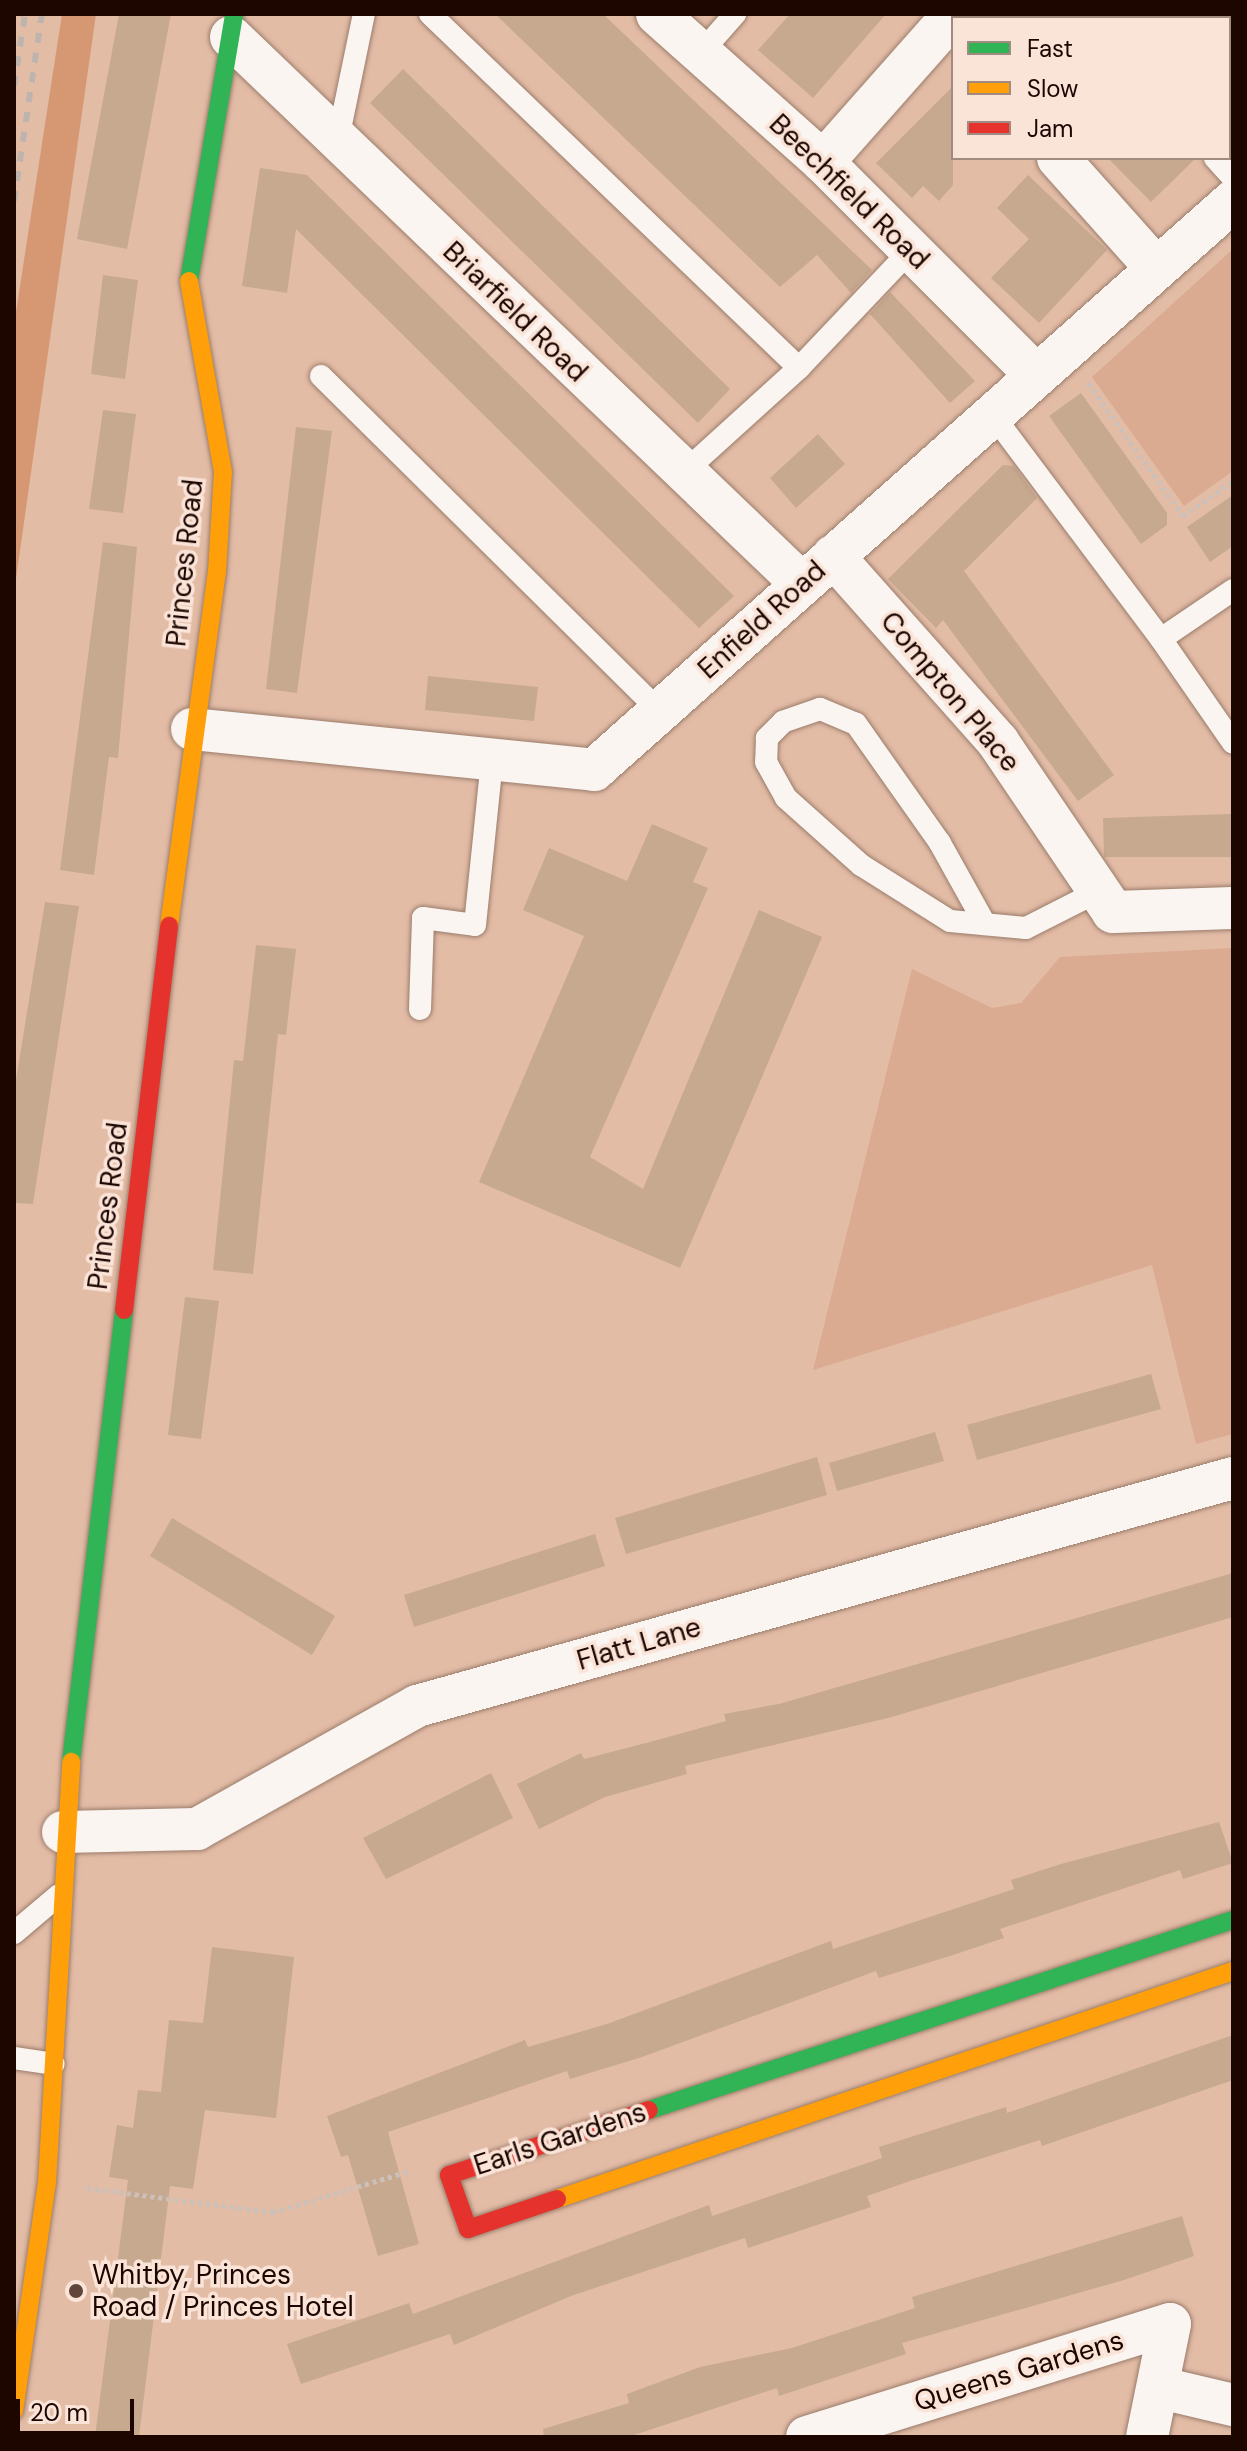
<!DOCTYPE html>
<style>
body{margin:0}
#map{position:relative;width:1247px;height:2451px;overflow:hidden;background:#e3bca6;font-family:"DM Sans",sans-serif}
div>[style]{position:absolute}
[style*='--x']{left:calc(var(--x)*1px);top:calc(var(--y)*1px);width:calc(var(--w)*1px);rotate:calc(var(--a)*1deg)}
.green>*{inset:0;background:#daab91}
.forest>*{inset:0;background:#d69872}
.building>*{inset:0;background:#c6a98f}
.path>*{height:5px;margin-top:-2.5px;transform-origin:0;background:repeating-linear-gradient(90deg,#ccc0ba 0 4px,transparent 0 8px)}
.roads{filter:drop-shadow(0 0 2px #9a7d6b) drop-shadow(0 0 2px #9a7d6b)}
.lane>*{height:22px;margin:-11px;padding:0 11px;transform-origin:11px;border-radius:11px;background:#fbf5f2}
.street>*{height:42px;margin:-21px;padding:0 21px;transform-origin:21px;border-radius:21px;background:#fbf5f2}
.fast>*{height:18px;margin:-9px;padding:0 9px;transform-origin:9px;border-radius:9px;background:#30b455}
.slow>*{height:18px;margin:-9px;padding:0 9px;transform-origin:9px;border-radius:9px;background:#ff9f0a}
.jam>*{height:18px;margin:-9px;padding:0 9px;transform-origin:9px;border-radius:9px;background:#e5322d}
.rail>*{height:6px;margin-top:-3px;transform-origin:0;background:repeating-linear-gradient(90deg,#beb4ae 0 10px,transparent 0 20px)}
.dots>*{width:22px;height:22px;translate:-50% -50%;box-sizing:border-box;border:4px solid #fae3d7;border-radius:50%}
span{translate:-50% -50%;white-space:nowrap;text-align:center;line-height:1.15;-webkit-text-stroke:7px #fae3d7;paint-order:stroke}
.street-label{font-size:28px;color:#1d0500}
.poi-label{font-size:28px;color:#1d0500}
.left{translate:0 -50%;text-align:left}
.frame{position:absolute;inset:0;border:16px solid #1d0500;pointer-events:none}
.legend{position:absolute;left:951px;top:16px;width:280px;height:144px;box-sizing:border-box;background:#fae3d7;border:2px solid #a28a81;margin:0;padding:10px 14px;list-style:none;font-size:24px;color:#1d0500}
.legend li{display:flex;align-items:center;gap:16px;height:40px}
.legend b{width:40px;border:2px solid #a28a81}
.scale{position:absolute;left:16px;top:2399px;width:118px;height:36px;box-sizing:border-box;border:4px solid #1d0500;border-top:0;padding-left:10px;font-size:24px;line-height:28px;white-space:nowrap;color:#1d0500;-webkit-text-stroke:6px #fae3d7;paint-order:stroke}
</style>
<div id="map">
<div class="green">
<div style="clip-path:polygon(1233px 249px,1233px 471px,1184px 506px,1092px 377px)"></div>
<div style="clip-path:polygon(1233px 948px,1233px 1434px,1196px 1444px,1152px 1265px,813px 1370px,912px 969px,992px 1008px,1021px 1003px,1060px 957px)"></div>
</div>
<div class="forest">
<div style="clip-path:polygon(62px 14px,96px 14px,14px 593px,14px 325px)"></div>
</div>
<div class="building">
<div style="clip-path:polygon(119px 14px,171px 14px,127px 249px,77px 239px)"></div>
<div style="clip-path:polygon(495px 14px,603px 14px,872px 270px,851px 293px,817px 255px,780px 287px)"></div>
<div style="clip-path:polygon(790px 14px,886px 14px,813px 98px,758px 50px)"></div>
<div style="clip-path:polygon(403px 69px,730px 389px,698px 423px,370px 103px)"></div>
<div style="clip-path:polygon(953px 86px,953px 185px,939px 201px,923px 186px,912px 198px,876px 163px)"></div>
<div style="clip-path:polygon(1108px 158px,1196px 158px,1151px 202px)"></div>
<div style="clip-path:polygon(260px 168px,307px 175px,734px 596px,699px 628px,296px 229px,287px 293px,242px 286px)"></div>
<div style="clip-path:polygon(1028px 175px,1107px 250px,1039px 323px,991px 278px,1029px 239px,997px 208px)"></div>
<div style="clip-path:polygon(103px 275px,138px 280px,125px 379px,91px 374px)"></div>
<div style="clip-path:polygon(890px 292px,975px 381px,950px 403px,870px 314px)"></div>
<div style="clip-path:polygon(1081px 393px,1167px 513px,1167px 525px,1141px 544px,1049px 416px)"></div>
<div style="clip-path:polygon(103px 410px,136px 414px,123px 513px,89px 509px)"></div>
<div style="clip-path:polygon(296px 427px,332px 431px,297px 693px,266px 689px)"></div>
<div style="clip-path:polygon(818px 434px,845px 464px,796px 508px,770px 478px)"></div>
<div style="clip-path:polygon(1003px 465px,1014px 466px,1037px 498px,964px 571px,1114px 775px,1078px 801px,943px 620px,936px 628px,888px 579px)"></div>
<div style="clip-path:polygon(1233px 495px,1233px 546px,1210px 562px,1187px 527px)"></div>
<div style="clip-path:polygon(103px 542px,137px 547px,118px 758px,109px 757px,94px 875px,60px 870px)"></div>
<div style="clip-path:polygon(428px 676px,538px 687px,534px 721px,425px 710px)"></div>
<div style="clip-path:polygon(1233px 814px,1233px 857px,1104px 857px,1103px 818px)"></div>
<div style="clip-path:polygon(652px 824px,708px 848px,693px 882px,708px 888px,590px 1157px,643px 1189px,759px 910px,822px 937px,680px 1268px,479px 1182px,584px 936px,523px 910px,549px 848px,627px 881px)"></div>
<div style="clip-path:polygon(45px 902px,79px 906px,33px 1204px,14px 1203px,14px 1092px)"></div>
<div style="clip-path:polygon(256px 945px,296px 949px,286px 1035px,278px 1034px,253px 1274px,213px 1270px,234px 1060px,243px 1061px)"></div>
<div style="clip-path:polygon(185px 1297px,219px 1301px,201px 1439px,168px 1435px)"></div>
<div style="clip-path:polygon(1151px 1374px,1161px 1409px,977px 1460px,967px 1425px)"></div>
<div style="clip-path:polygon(935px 1432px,944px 1461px,837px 1491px,829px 1463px)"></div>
<div style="clip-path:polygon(817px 1457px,827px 1495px,626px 1554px,615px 1518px)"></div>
<div style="clip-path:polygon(172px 1518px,335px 1616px,312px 1655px,150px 1556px)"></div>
<div style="clip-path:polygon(595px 1534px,605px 1566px,414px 1627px,404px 1595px)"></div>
<div style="clip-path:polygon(1233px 1573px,1233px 1617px,888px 1718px,685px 1766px,687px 1774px,605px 1797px,539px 1829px,517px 1784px,581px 1753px,584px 1759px,650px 1742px,726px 1721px,724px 1714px,779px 1704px)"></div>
<div style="clip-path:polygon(491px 1773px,513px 1818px,386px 1879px,363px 1838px)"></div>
<div style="clip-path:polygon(1219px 1822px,1233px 1863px,1183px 1879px,1180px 1870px,1000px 1929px,1004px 1938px,953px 1955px,879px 1978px,876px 1971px,642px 2057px,570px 2079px,567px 2071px,388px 2132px,419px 2244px,378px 2256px,348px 2155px,341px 2157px,327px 2116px,525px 2040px,528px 2047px,607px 2024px,831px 1941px,833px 1949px,1014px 1889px,1011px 1880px,1061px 1864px)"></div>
<div style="clip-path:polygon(212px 1947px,294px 1957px,276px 2118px,205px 2110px,193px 2189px,170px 2186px,139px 2437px,95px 2437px,128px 2180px,109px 2177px,117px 2125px,133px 2128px,138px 2090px,161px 2092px,169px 2020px,203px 2023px)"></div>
<div style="clip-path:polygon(1233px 2035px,1233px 2080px,1042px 2146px,1040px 2140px,916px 2179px,867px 2196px,871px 2207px,748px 2248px,745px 2238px,571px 2296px,454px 2345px,450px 2334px,301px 2384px,287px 2344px,409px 2303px,413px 2314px,709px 2205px,712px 2216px,882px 2158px,879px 2147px,1006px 2107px,1007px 2113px)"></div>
<div style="clip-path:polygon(1182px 2216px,1194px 2256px,1124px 2280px,902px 2343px,906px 2354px,779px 2396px,777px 2388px,628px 2437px,544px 2437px,543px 2429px,629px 2403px,627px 2394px,700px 2367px,792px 2348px,915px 2308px,912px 2297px)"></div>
</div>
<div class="path">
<div style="--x:1088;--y:383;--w:163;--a:54.5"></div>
<div style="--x:1183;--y:516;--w:61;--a:-35"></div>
<div style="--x:87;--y:2188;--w:188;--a:7.4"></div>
<div style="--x:273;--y:2212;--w:143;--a:-16.7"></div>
</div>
<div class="roads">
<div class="lane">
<div style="--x:430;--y:14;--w:511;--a:43.81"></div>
<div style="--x:799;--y:368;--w:163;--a:-46.5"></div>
<div style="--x:1077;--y:14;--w:8;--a:30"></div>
<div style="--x:1220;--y:18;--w:6;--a:-39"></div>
<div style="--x:699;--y:55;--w:55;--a:-48.7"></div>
<div style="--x:338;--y:139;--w:128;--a:-78.3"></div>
<div style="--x:1215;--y:158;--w:27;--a:48"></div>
<div style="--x:321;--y:376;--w:477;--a:44.7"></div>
<div style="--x:992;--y:414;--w:281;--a:53.1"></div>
<div style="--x:682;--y:474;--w:158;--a:-42.2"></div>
<div style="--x:1233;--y:590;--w:87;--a:145.8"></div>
<div style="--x:1161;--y:639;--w:126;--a:55.3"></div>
<div style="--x:985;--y:924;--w:93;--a:-119.1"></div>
<div style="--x:940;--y:843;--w:146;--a:-125.2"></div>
<div style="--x:856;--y:724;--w:39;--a:-157"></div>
<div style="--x:820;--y:709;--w:39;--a:161"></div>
<div style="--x:783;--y:722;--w:23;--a:135"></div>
<div style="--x:767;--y:738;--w:24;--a:92"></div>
<div style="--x:766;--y:762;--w:41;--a:60.9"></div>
<div style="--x:786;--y:798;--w:101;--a:41.8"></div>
<div style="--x:861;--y:865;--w:105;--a:32.2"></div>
<div style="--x:950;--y:921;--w:76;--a:5.3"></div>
<div style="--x:1026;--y:928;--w:82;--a:-26.9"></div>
<div style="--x:420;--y:1009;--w:91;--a:-88.1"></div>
<div style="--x:423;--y:918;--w:52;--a:7.7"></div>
<div style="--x:475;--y:925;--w:166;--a:-84.1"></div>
<div style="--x:14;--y:1933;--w:59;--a:-40.2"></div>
<div style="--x:14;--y:2058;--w:40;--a:8.5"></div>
</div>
<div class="street">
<div style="--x:657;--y:14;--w:222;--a:41.7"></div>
<div style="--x:823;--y:162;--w:301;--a:45"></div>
<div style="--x:231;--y:37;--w:791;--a:43.77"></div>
<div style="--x:1058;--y:158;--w:147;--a:48.3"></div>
<div style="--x:823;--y:162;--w:198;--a:-48.5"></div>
<div style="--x:833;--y:556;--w:249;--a:48.4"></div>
<div style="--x:998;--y:742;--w:205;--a:55.9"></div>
<div style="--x:1113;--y:912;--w:120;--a:-1.9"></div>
<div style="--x:192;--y:729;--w:404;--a:5.8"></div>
<div style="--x:594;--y:770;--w:856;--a:-41.68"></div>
<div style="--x:63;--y:1832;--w:134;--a:-1.3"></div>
<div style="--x:197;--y:1829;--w:252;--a:-29.2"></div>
<div style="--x:417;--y:1706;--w:847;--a:-15.61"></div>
<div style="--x:1161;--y:2388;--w:74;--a:13.3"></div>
<div style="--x:807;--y:2437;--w:380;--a:-17.3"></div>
<div style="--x:1170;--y:2324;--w:115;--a:101.5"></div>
</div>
<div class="fast">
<div style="--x:189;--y:281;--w:271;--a:-80.4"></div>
<div style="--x:71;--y:1762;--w:455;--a:-83.3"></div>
<div style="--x:649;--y:2110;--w:614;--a:-18.02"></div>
</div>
<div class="slow">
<div style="--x:169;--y:926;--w:357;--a:-82.3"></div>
<div style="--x:217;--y:572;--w:100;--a:-86.6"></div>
<div style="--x:223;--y:472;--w:194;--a:-100.1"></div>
<div style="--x:557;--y:2199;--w:713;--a:-18.64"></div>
<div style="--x:14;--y:2411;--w:230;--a:-81.8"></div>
<div style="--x:47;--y:2183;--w:422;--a:-86.7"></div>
</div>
<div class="jam">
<div style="--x:124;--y:1310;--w:387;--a:-83.3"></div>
<div style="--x:557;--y:2199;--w:94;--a:161.4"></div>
<div style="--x:468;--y:2229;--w:57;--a:-109.4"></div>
<div style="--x:449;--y:2175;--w:210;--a:-18"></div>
</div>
</div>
<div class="rail">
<div style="--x:14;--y:86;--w:73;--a:-81.3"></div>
<div style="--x:14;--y:201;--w:189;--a:-81.5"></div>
</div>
<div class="dots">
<div style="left:76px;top:2291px;background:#62453a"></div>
</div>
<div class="street-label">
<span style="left:849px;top:192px;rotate:44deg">Beechfield Road</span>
<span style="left:515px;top:312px;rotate:44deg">Briarfield Road</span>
<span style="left:185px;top:563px;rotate:-84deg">Princes Road</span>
<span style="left:762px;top:620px;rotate:-42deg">Enfield Road</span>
<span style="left:950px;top:692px;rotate:50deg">Compton Place</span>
<span style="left:108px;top:1206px;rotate:-83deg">Princes Road</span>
<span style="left:639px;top:1644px;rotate:-16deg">Flatt Lane</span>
<span style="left:560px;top:2139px;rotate:-18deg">Earls Gardens</span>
<span style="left:1019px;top:2371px;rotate:-17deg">Queens Gardens</span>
</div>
<div class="poi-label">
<span class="left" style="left:92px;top:2291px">Whitby, Princes<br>Road / Princes Hotel</span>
</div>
<div class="frame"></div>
<ul class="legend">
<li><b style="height:10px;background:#30b455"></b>Fast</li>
<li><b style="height:10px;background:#ff9f0a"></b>Slow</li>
<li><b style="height:10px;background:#e5322d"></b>Jam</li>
</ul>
<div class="scale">20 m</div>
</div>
